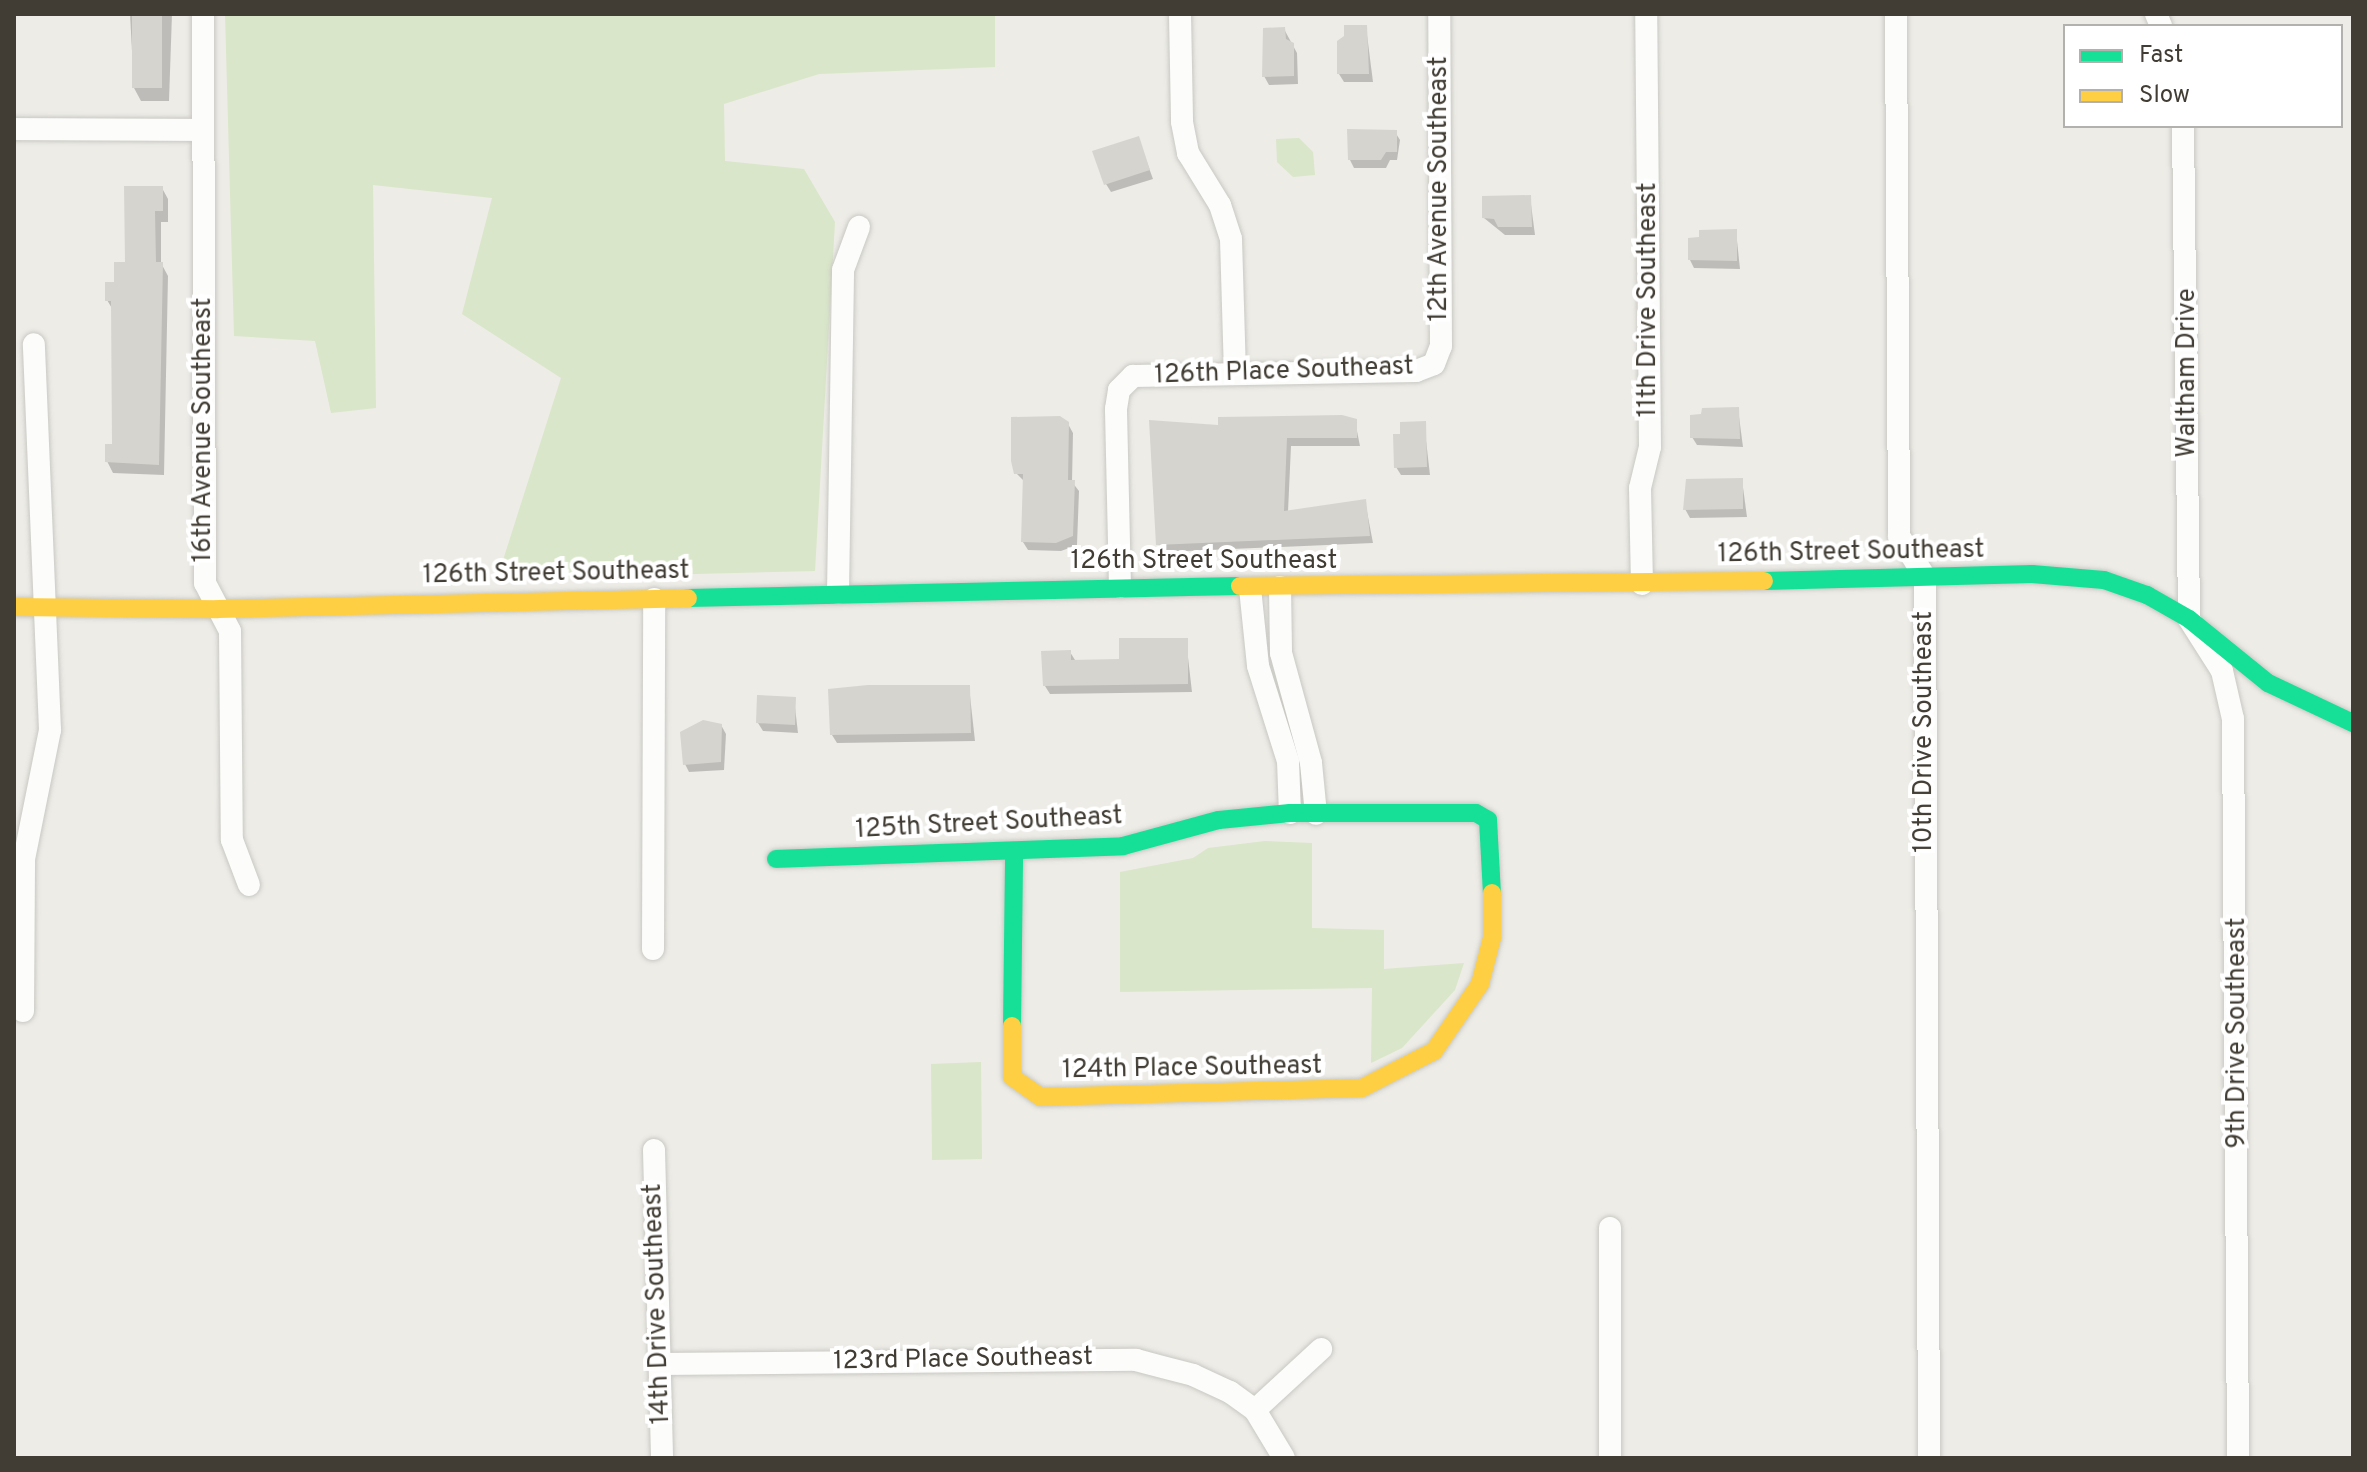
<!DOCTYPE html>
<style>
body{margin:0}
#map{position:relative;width:2367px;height:1472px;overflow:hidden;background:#edece7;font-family:Overpass,sans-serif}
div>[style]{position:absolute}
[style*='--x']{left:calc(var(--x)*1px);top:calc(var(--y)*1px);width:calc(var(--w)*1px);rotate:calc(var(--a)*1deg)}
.green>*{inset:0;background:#d9e6c9}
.shadow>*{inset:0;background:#0003}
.building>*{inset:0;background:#d6d4cf}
.roads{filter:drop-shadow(0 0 2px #c9c8c3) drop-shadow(0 0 2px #c9c8c3)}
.street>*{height:22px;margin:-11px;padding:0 11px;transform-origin:11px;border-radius:11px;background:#fcfcfb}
.fast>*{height:18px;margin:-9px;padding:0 9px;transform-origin:9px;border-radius:9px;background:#16e098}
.slow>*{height:18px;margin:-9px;padding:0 9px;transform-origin:9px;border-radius:9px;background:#ffcf43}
span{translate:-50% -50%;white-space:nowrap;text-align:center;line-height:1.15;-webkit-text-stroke:8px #fff;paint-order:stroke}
.street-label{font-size:26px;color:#413d34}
.frame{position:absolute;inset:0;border:16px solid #413d34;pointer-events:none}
.legend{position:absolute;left:2063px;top:24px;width:280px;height:104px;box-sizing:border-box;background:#fff;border:2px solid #b3b1ae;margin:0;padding:10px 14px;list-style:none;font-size:24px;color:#413d34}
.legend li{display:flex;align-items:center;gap:16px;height:40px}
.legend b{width:40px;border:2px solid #b3b1ae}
</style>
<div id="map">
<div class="green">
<div style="clip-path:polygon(225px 14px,995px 14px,995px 67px,819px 74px,724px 104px,725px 161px,804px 169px,835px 222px,815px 571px,497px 579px,561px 378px,462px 314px,492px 198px,373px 185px,376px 408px,331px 413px,315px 341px,234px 336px)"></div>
<div style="clip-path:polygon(1299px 138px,1313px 152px,1315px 175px,1293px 177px,1277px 162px,1276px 139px)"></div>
<div style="clip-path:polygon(1265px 841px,1312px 843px,1312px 928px,1384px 930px,1384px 969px,1464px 963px,1455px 990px,1402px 1048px,1371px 1063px,1372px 988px,1120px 992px,1120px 872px,1193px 858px,1208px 848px)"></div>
<div style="clip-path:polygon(981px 1062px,982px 1159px,932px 1160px,931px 1064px)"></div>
</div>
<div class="shadow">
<div style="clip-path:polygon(130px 14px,172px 14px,169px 101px,141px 101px,134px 88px)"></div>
<div style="clip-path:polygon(1366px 27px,1373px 82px,1344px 82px,1339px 74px)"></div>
<div style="clip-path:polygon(1284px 29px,1297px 53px,1298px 84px,1269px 85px,1264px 76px)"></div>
<div style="clip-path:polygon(1395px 132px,1400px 140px,1397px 160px,1390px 160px,1386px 168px,1354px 168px,1350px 160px)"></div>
<div style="clip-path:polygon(1138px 138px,1153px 179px,1111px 192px,1106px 184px)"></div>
<div style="clip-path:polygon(162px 188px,168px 199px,168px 222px,161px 222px,161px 263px,168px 276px,164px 475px,113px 473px,107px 461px,114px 446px,113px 310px,107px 300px)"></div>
<div style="clip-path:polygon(1530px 197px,1535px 235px,1505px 235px,1484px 218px)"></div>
<div style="clip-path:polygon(1736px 231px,1740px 269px,1694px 268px,1690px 260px)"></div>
<div style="clip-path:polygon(1738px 409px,1743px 447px,1697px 445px,1692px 437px)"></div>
<div style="clip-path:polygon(1355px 421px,1360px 446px,1291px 446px,1288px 512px,1365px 501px,1373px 543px,1163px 552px,1158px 544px,1220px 427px)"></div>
<div style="clip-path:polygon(1424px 423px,1430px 475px,1401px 475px,1396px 467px)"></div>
<div style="clip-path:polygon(1068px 424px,1073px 433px,1072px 482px,1079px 491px,1077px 545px,1061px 551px,1028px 550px,1023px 542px,1025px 482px,1016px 473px)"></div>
<div style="clip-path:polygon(1742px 480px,1747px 517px,1690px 518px,1685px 509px)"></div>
<div style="clip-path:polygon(1186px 640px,1192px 692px,1050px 694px,1045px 686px,1070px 652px,1075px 660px,1121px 661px)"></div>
<div style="clip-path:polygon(969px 687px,975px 741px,837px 743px,832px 735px)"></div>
<div style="clip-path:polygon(794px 699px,798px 733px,763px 731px,758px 723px)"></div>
<div style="clip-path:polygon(721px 725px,726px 734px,724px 770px,689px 772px,685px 764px)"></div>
</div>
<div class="building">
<div style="clip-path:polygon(132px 14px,162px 14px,162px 88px,132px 88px)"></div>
<div style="clip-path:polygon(1344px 25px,1367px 25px,1369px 74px,1337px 74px,1337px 41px,1344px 36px)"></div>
<div style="clip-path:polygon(1285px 27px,1286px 39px,1294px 43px,1294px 76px,1262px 77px,1263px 28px)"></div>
<div style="clip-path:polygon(1347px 129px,1397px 130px,1397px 152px,1386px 152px,1381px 160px,1348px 160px)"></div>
<div style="clip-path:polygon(1139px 136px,1150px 170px,1104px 185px,1092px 151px)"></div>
<div style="clip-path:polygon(124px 186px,163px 186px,163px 211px,155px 211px,156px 262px,163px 262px,159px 465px,105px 462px,105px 444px,112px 444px,111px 301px,105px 301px,105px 282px,114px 282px,114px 262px,125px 262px)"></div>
<div style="clip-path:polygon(1531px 195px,1532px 227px,1498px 227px,1494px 219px,1482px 218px,1482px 196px)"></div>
<div style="clip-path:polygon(1737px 229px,1737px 261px,1688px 260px,1688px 238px,1699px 237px,1699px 230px)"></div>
<div style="clip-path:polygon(1739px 407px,1740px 439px,1690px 438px,1690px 415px,1701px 414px,1702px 408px)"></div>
<div style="clip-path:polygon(1342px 415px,1357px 419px,1357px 438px,1287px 438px,1284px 511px,1366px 499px,1370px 536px,1156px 545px,1149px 420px,1218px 425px,1218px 417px)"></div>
<div style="clip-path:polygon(1060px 416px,1069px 422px,1068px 480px,1075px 480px,1073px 536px,1056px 543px,1021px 542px,1023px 474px,1014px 474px,1011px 461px,1011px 417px)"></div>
<div style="clip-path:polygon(1426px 421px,1427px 467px,1394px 468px,1393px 434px,1400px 434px,1400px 422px)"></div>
<div style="clip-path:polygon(1743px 478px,1743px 509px,1683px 510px,1686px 479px)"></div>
<div style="clip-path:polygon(1119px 638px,1188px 638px,1188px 684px,1043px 686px,1041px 651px,1071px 650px,1071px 660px,1119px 659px)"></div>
<div style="clip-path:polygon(868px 685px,970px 685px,971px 733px,830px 735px,828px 689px)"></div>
<div style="clip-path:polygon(757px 695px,796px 697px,795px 725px,756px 723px)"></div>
<div style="clip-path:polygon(703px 720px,722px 724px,721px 762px,683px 765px,680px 732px)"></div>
</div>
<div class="roads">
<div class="street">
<div style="--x:203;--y:14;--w:569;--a:89.8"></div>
<div style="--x:205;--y:583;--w:54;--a:62.5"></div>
<div style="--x:230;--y:631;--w:209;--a:89.5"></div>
<div style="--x:232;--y:840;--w:48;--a:69.3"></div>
<div style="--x:1180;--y:14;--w:108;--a:88.9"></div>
<div style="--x:1182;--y:122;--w:32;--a:79"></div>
<div style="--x:1188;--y:153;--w:61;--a:58.4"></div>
<div style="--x:1220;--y:205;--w:36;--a:72"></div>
<div style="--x:1231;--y:239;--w:134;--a:88.3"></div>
<div style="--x:1896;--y:14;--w:522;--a:89.67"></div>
<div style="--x:1899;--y:536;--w:49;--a:57.6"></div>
<div style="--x:1925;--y:577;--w:881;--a:89.74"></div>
<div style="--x:2156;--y:14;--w:13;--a:67"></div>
<div style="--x:2183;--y:126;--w:493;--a:89.3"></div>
<div style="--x:2189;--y:619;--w:62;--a:57.6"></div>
<div style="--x:2222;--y:671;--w:49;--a:77.1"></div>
<div style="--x:2233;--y:719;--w:739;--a:89.61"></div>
<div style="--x:14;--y:129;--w:189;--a:0.3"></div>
<div style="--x:1642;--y:584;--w:96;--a:-91.2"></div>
<div style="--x:1640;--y:488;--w:42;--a:-76.3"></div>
<div style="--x:1650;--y:447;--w:433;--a:-90.5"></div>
<div style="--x:1120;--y:587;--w:178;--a:-91.3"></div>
<div style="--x:1116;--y:409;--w:19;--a:-81"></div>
<div style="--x:1119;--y:390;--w:20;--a:-45"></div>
<div style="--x:1133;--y:376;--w:283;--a:-1"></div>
<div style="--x:1416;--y:371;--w:19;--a:-21"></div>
<div style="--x:1434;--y:364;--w:19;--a:-69"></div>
<div style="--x:1441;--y:346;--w:332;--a:-90.3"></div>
<div style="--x:1280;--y:587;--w:66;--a:89.1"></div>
<div style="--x:1281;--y:653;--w:114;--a:74.7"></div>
<div style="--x:1311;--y:763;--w:51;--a:84.4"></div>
<div style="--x:1250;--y:588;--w:78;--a:84.1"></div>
<div style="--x:1258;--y:666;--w:100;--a:72.5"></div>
<div style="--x:1288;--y:761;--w:52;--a:87.8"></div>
<div style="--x:838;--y:593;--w:323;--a:-89.1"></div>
<div style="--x:843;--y:270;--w:46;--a:-69.6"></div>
<div style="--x:653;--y:949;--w:350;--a:-89.8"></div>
<div style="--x:23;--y:1011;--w:152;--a:-89.6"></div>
<div style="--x:24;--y:859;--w:132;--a:-78.6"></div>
<div style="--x:50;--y:730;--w:386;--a:-92.4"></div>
<div style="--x:654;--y:1150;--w:308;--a:88.5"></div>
<div style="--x:660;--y:1364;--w:476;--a:-0.5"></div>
<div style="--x:1136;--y:1360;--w:59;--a:14.7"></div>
<div style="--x:1193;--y:1375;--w:41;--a:24.7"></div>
<div style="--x:1230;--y:1392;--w:31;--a:36"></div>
<div style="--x:1255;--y:1410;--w:56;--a:58.9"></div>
<div style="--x:1255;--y:1410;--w:90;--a:-42.7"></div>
<div style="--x:1610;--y:1458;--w:230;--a:-90"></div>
</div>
<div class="fast">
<div style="--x:1764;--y:581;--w:268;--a:-1.5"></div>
<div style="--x:2032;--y:574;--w:72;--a:4.8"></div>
<div style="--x:2104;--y:580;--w:46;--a:19.2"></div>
<div style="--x:2147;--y:595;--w:48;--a:29.7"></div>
<div style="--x:2189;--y:619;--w:102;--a:39"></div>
<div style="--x:2268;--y:683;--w:94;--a:25.2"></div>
<div style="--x:688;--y:598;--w:552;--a:-1.25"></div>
<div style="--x:776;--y:859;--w:347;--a:-2.1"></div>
<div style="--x:1123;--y:846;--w:99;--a:-15.2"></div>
<div style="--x:1219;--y:820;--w:71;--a:-5.6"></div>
<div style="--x:1290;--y:813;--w:186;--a:0"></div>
<div style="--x:1476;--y:813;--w:14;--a:30"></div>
<div style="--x:1488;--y:820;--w:73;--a:86.9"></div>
<div style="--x:1012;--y:1026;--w:172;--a:-89.3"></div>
</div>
<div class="slow">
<div style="--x:1240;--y:586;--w:524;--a:-0.55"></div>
<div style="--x:14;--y:607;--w:204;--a:0.6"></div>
<div style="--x:218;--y:609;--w:470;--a:-1.3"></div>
<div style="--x:1012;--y:1026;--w:51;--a:90"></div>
<div style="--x:1012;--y:1077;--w:35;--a:35"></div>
<div style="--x:1041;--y:1097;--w:321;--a:-1.6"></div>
<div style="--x:1362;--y:1088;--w:81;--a:-27.2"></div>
<div style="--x:1434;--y:1051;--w:81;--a:-55.5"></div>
<div style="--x:1480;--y:984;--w:48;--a:-75.4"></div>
<div style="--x:1492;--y:938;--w:45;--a:-90"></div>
</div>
</div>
<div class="street-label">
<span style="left:1440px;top:189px;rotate:-90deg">12th Avenue Southeast</span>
<span style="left:1649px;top:300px;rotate:-90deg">11th Drive Southeast</span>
<span style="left:1284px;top:372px;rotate:-2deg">126th Place Southeast</span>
<span style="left:2188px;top:373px;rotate:-90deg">Waltham Drive</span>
<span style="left:204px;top:430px;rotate:-90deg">16th Avenue Southeast</span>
<span style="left:1851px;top:553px;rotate:-1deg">126th Street Southeast</span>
<span style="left:1204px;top:562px">126th Street Southeast</span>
<span style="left:556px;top:574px;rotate:-1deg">126th Street Southeast</span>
<span style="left:1925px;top:732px;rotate:-90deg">10th Drive Southeast</span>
<span style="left:989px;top:824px;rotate:-3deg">125th Street Southeast</span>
<span style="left:2238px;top:1033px;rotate:-90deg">9th Drive Southeast</span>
<span style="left:1192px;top:1069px;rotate:-1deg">124th Place Southeast</span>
<span style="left:658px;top:1304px;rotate:-92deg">14th Drive Southeast</span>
<span style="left:963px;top:1360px;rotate:-1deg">123rd Place Southeast</span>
</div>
<div class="frame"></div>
<ul class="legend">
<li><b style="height:10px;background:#16e098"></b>Fast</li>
<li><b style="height:10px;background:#ffcf43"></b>Slow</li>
</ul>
</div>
